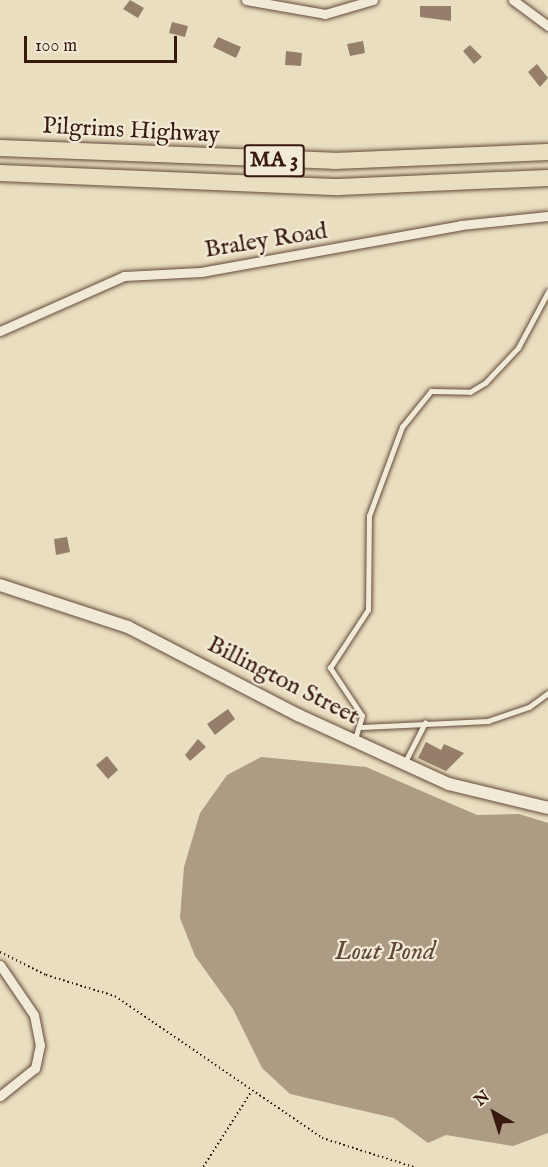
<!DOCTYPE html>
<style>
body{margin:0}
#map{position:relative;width:548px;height:1167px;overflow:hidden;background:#eadec0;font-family:"IM FELL English",serif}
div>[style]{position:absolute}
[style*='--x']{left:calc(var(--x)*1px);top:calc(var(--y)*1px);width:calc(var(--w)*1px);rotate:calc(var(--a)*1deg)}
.water>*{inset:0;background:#ad9b83}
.building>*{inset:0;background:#957f6a}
.path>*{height:1.5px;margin-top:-0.75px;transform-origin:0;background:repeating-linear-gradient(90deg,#38190d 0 1.5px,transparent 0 4.5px)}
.roads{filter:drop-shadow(0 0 2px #644a3a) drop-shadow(0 0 2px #644a3a)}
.service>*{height:4.5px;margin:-2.25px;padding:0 2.25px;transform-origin:2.25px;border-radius:2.25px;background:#f1ead6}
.minor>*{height:9px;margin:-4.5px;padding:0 4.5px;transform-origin:4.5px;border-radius:4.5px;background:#f1ead6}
.tertiary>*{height:12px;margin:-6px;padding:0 6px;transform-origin:6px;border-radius:6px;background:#f1ead6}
.motorway>*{height:16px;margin:-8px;padding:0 8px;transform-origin:8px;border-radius:8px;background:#eadec0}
span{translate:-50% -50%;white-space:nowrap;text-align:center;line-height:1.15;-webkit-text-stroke:4.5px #f1ead6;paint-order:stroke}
.shield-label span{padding:2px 4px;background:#f1ead6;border:2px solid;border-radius:4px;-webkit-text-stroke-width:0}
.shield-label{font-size:22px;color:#38190d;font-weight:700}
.street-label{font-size:24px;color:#38190d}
.water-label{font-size:26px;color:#614636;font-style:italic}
.north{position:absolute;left:464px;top:1083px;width:60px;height:60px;-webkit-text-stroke:4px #f1ead6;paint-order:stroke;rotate:321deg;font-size:16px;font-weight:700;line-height:24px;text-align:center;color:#38190d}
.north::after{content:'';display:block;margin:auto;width:21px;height:27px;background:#38190d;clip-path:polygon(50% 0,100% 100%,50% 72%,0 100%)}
.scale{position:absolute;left:24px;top:36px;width:153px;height:27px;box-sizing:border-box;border:3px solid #38190d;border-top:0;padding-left:8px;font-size:18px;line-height:21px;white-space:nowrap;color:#38190d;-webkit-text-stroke:4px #f1ead6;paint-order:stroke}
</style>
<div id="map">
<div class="water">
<div style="clip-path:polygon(261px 757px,366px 767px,477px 815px,519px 814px,548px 823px,548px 1133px,513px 1146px,446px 1135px,428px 1143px,394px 1118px,290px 1094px,262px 1068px,233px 1009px,195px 956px,180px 918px,184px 867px,200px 813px,227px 775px)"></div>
</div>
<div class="building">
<div style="clip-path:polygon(130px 0,144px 8px,138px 18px,123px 9px)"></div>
<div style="clip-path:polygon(420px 6px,451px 6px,451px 21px,420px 17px)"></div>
<div style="clip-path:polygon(172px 22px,188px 26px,185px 37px,169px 33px)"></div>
<div style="clip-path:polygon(218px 37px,241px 47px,236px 58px,213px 47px)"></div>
<div style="clip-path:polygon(363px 41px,365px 53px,350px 56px,347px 44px)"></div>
<div style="clip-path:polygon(470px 45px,482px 57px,474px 64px,463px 51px)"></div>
<div style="clip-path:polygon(286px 51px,302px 53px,301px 66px,285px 65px)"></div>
<div style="clip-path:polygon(537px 64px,548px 78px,540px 87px,528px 72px)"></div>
<div style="clip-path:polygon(67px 537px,70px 552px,56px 555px,54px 539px)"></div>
<div style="clip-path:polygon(228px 709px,235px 719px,215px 735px,207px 724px)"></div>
<div style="clip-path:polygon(198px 739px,206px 747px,190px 761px,185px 755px)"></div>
<div style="clip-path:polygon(426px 742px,441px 750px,444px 744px,464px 753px,446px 771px,418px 758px)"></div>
<div style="clip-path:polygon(107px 756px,118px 770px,108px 779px,96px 765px)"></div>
</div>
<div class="path">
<div style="--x:0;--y:952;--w:51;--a:26.6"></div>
<div style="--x:46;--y:975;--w:72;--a:16.9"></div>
<div style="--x:115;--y:996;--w:251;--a:34.4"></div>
<div style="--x:322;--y:1138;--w:96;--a:17.5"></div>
<div style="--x:203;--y:1167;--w:89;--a:-57.4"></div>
</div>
<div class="roads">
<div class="service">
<div style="--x:362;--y:727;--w:126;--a:-2.7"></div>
<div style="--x:488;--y:721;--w:43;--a:-18.9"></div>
<div style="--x:529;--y:707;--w:24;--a:-36"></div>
<div style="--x:355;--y:739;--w:24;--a:-73"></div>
<div style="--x:362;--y:716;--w:58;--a:-123.7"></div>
<div style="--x:330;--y:668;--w:69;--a:-56.8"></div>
<div style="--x:368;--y:610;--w:94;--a:-89.4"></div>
<div style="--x:369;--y:516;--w:95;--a:-69.7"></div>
<div style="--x:402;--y:427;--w:46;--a:-51.1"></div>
<div style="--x:431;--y:391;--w:39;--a:1"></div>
<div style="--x:470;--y:392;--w:17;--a:-31"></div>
<div style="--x:485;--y:383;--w:48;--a:-46.7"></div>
<div style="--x:518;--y:348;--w:64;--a:-61.8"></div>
<div style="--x:405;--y:762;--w:44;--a:-62.9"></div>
</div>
<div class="minor">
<div style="--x:246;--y:0;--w:80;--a:10"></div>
<div style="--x:325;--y:14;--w:50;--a:-16.3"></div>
<div style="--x:513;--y:0;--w:44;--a:36.6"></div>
<div style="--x:0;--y:331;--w:136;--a:-23.9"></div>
<div style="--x:124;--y:276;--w:77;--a:-3"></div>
<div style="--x:201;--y:272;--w:264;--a:-10.2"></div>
<div style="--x:461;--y:225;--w:87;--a:-5.9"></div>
<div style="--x:0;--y:965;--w:60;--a:55.8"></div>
<div style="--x:34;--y:1015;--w:31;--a:79"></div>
<div style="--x:40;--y:1045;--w:24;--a:102"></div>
<div style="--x:35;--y:1068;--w:45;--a:141.3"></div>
</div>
<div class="tertiary">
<div style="--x:0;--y:585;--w:135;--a:18.2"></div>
<div style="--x:128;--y:627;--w:191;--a:27.4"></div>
<div style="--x:298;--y:715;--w:166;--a:24.6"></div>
<div style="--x:449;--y:784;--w:102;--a:13.6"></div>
</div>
<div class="motorway">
<div style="--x:0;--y:148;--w:334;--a:2.2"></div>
<div style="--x:334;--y:161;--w:214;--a:-2.4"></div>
<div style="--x:0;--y:173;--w:339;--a:2.4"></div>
<div style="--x:339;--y:187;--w:209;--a:-2.5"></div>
</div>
</div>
<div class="shield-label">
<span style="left:274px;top:161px">MA 3</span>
</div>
<div class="street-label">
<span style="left:131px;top:131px;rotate:3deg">Pilgrims Highway</span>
<span style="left:266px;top:241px;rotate:-9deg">Braley Road</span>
<span style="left:283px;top:681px;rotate:27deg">Billington Street</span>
</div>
<div class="water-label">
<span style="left:385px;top:952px">Lout Pond</span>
</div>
<div class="north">N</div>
<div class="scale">100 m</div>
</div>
